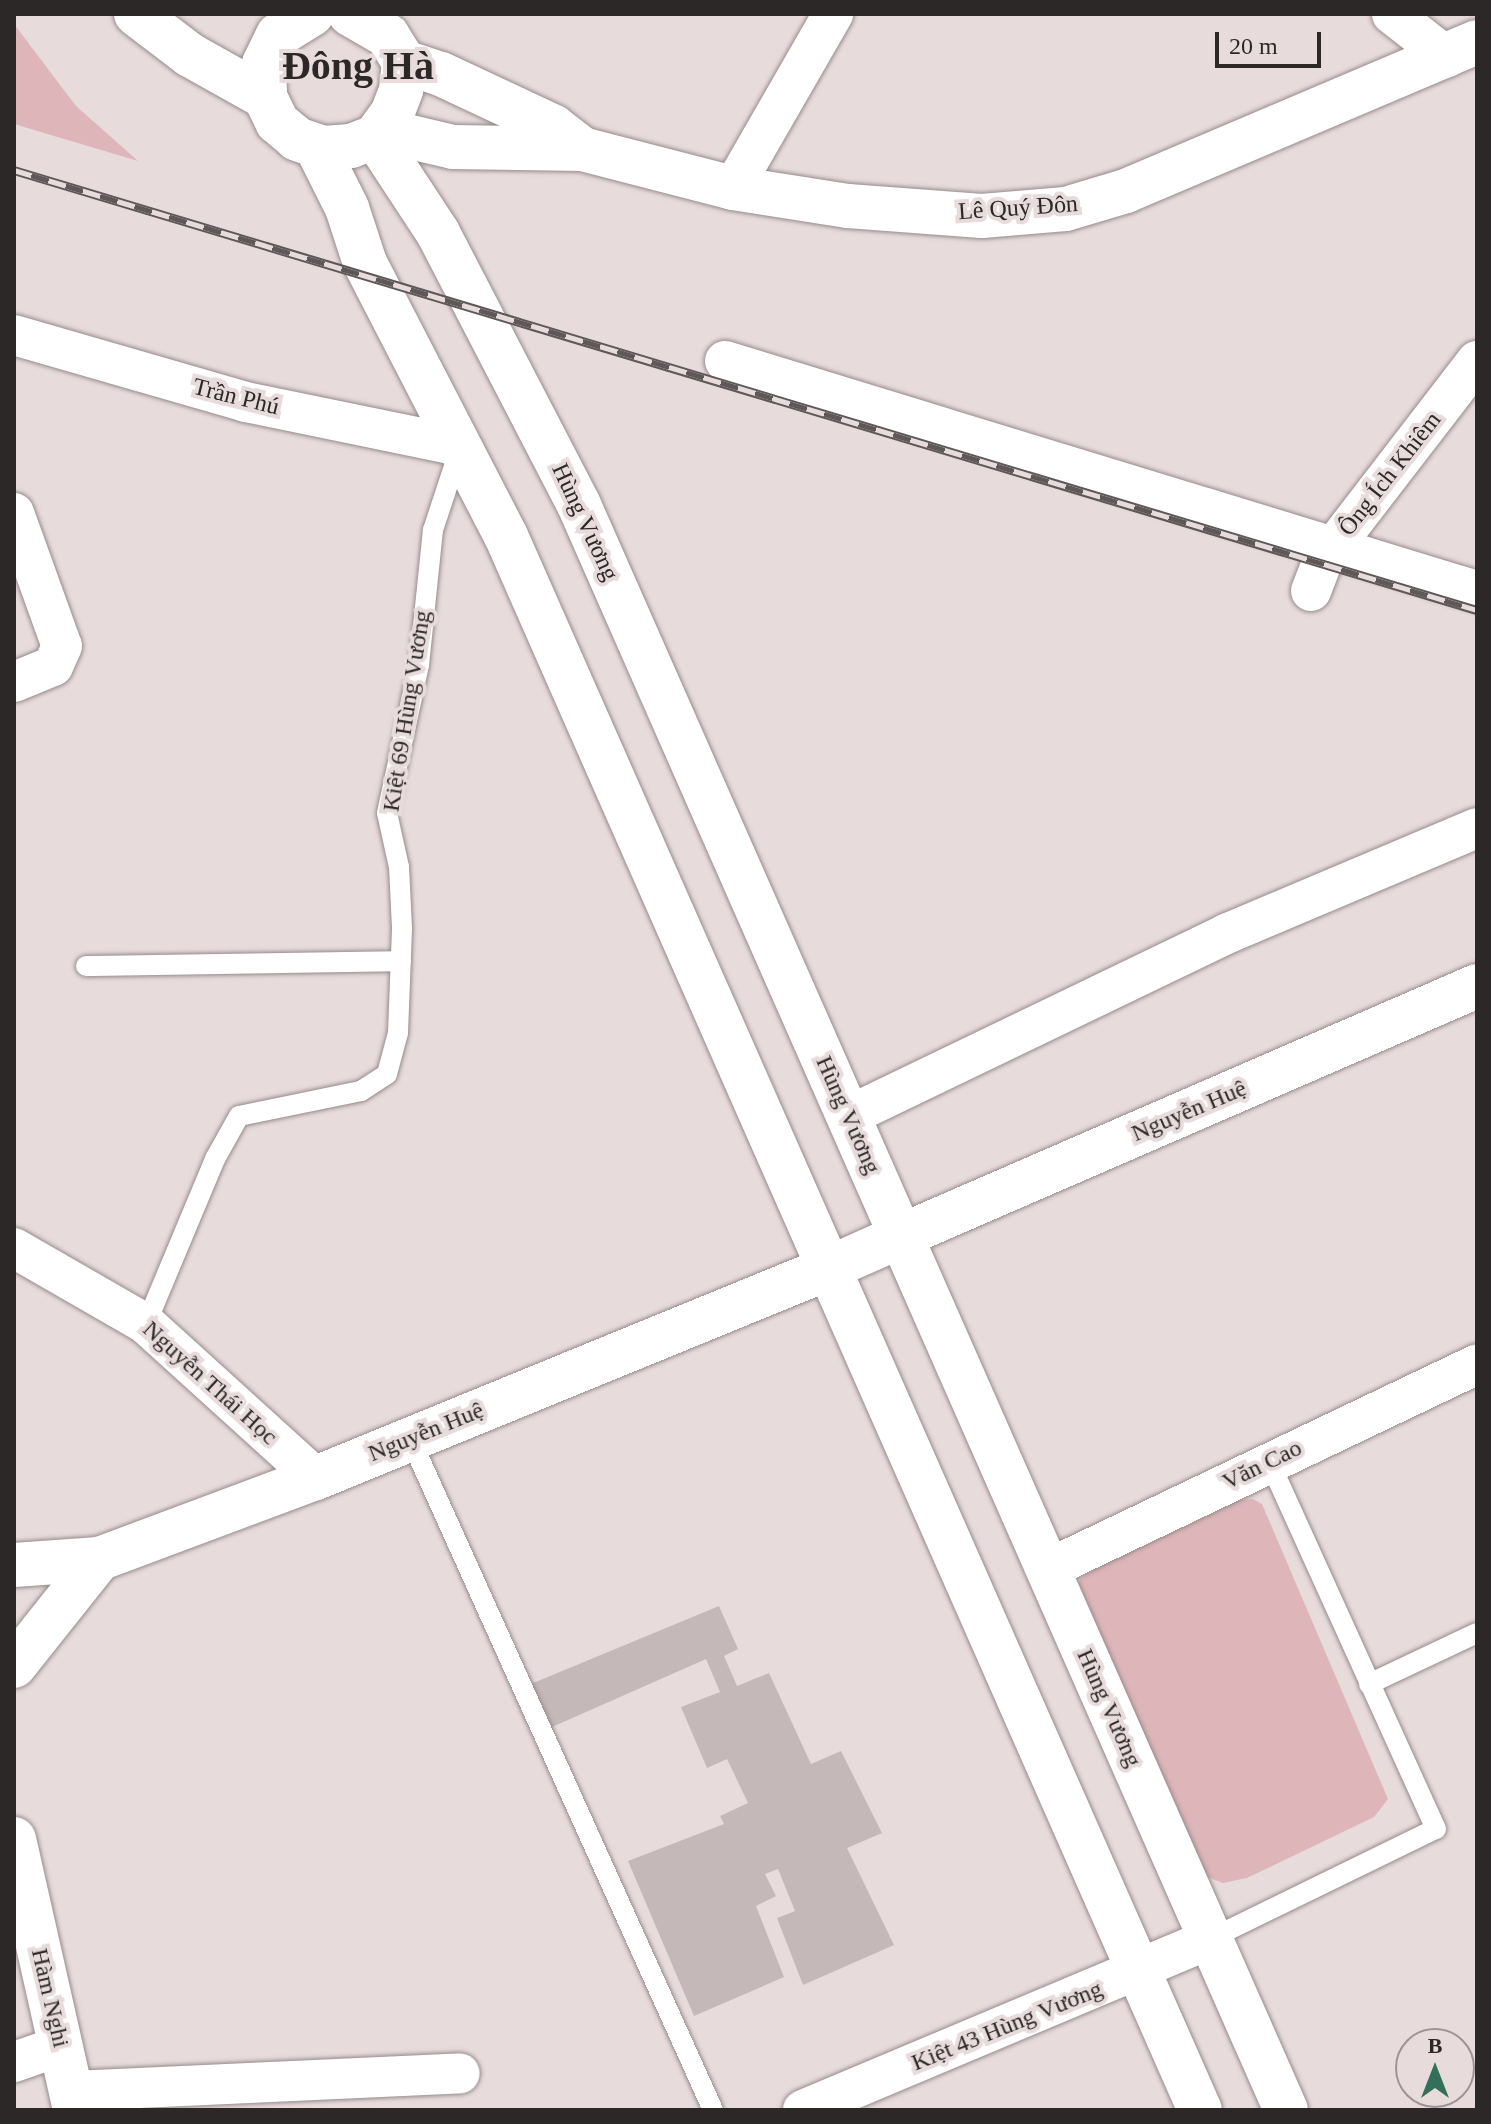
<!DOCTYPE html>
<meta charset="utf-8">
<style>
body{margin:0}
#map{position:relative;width:1491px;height:2124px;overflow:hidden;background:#e8dbdc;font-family:"Times New Roman",serif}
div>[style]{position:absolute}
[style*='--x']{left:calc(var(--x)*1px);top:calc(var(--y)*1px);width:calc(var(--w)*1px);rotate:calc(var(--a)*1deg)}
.green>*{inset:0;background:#deb5b9}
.building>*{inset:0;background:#c4b8b9}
.roads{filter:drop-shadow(0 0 2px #968b8c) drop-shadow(0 0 2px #968b8c)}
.service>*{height:20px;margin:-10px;padding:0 10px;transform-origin:10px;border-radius:10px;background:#fff}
.minor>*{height:40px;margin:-20px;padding:0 20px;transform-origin:20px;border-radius:20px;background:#fff}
.tertiary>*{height:44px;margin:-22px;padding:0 22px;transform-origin:22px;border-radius:22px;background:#fff}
.secondary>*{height:44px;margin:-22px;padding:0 22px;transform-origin:22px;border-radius:22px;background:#fff}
.rail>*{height:9px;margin-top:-4.5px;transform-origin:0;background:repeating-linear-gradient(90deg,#e8dbdc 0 18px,#5f5859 0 36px);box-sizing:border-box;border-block:2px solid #5f5859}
span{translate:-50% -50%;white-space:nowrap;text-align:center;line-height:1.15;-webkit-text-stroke:8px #e8dbdc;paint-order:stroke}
.street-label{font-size:24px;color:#2c2828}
.town-label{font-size:40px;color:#2c2828;font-weight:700}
.frame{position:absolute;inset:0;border:16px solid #2c2828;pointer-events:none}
.north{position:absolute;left:1395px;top:2028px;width:80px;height:80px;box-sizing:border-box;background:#e8dbdc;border:2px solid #9d9394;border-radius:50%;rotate:0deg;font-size:22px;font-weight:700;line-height:32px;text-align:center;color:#2c2828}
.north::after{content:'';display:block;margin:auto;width:28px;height:36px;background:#33705b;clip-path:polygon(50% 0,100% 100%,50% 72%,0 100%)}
.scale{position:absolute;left:1215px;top:32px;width:106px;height:36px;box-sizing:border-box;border:4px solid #2c2828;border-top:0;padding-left:10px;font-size:24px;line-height:28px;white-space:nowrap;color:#2c2828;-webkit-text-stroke:6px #e8dbdc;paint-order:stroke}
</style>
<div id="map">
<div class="green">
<div style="clip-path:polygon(14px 24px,76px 106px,138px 161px,14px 124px)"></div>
<div style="clip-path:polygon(1253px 1499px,1262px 1504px,1388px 1799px,1374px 1817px,1247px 1878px,1223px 1883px,1189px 1870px,1075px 1597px,1080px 1579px,1101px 1564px,1237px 1500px)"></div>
</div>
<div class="building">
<div style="clip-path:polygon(719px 1606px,738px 1649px,724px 1656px,737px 1686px,769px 1673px,811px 1764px,841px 1751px,882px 1833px,847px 1848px,894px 1945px,803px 1985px,777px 1918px,795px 1911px,778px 1869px,765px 1874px,776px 1896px,756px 1906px,784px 1977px,694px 2016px,628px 1861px,724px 1824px,720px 1816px,748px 1803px,727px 1759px,707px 1768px,681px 1707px,720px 1692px,706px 1659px,543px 1731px,526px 1686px)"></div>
</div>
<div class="roads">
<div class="service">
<div style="--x:86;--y:966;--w:315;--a:-0.9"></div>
<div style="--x:146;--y:1324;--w:179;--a:-67.3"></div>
<div style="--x:215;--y:1159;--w:49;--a:-60.8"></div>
<div style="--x:239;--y:1116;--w:125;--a:-11.6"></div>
<div style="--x:361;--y:1091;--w:31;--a:-33"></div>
<div style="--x:387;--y:1074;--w:42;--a:-75"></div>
<div style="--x:398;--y:1033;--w:105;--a:-87.8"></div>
<div style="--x:402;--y:928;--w:61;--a:-92.8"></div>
<div style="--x:399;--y:867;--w:55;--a:-102.5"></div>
<div style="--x:387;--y:813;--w:151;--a:-77.8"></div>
<div style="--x:419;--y:665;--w:136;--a:-84.1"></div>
<div style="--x:433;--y:530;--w:80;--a:-71.8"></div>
<div style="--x:410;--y:1438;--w:737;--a:65.73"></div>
<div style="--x:1369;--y:1684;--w:119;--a:-25.3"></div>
<div style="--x:1210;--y:1939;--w:251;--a:-26"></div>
<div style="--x:1436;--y:1829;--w:404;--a:-114.4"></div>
</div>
<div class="minor">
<div style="--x:1392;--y:14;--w:70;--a:38"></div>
<div style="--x:733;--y:188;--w:201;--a:-60.1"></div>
<div style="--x:14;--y:335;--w:241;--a:16.1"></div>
<div style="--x:246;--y:402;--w:219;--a:11.6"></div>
<div style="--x:725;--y:361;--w:786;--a:17.01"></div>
<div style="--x:14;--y:513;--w:141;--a:70.2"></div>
<div style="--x:62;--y:646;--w:22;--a:114"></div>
<div style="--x:53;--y:666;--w:42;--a:157.7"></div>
<div style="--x:1311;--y:591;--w:31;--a:-69"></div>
<div style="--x:1322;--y:562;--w:254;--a:-52.4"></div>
<div style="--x:848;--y:1116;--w:420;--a:-25.7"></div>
<div style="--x:1226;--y:934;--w:272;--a:-22.9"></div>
<div style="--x:14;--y:1248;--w:152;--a:29.9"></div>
<div style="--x:146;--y:1324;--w:229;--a:42.2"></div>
<div style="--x:1048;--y:1569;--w:475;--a:-25.5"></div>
<div style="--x:14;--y:2062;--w:49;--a:-19.2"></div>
<div style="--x:71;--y:2091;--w:389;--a:-2.6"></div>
<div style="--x:803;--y:2110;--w:441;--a:-22.8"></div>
</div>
<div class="tertiary">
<div style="--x:136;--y:14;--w:68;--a:37.2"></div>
<div style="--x:190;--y:55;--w:86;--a:29.2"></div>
<div style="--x:404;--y:62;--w:39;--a:18"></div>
<div style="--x:441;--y:74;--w:125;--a:25.1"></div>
<div style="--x:554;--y:127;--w:36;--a:38"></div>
<div style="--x:375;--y:137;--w:27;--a:-4"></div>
<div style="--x:402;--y:135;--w:52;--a:13.2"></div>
<div style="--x:453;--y:147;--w:129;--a:0.9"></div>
<div style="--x:582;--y:149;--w:156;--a:14.5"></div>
<div style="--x:733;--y:188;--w:116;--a:8.9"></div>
<div style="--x:848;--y:206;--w:134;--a:4.3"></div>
<div style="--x:982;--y:216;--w:84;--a:-4.8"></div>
<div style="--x:1066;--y:209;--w:63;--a:-16.7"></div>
<div style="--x:1126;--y:191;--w:381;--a:-23"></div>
<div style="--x:901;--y:1236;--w:628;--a:-23.46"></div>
<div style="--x:14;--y:1565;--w:85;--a:-4"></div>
<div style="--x:99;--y:1559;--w:232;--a:-20.5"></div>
<div style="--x:316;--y:1478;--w:554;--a:-22.26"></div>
<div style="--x:14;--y:1666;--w:137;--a:-51.5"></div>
<div style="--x:14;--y:1839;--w:278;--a:77.3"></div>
</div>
<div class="secondary">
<div style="--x:312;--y:14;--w:40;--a:148"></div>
<div style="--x:278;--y:35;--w:32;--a:116"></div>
<div style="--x:264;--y:64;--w:33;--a:88"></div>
<div style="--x:265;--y:97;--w:28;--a:64"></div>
<div style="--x:277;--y:122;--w:26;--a:40"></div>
<div style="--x:297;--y:139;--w:28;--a:19"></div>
<div style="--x:323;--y:148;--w:28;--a:-4"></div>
<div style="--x:351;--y:146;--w:26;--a:-21"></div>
<div style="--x:375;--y:137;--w:29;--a:-54"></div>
<div style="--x:392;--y:114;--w:26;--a:-69"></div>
<div style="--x:401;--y:90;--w:28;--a:-84"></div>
<div style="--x:404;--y:62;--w:31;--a:-122"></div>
<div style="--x:388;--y:36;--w:44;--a:-149.9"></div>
<div style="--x:375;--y:137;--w:115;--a:56.7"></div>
<div style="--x:438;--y:233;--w:306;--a:62.6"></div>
<div style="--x:579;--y:505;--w:1754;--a:66.23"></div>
<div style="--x:316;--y:146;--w:69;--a:63.4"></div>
<div style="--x:347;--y:208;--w:58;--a:71.9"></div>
<div style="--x:365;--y:263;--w:307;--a:62.7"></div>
<div style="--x:506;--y:536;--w:1720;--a:66.21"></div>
<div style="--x:829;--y:1268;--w:79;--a:-24"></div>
</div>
</div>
<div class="rail">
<div style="--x:14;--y:170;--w:1528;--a:16.74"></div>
</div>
<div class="street-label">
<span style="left:1018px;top:208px;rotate:-4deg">Lê Quý Đôn</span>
<span style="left:236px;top:397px;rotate:14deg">Trần Phú</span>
<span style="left:1390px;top:474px;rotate:-52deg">Ông Ích Khiêm</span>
<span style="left:585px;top:522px;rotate:65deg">Hùng Vương</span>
<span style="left:407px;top:711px;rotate:-81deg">Kiệt 69 Hùng Vương</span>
<span style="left:1189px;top:1111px;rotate:-23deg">Nguyễn Huệ</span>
<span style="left:848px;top:1115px;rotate:66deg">Hùng Vương</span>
<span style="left:210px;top:1383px;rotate:42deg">Nguyễn Thái Học</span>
<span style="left:426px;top:1432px;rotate:-22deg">Nguyễn Huệ</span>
<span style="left:1262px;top:1465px;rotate:-26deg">Văn Cao</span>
<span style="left:1109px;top:1708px;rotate:66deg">Hùng Vương</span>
<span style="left:50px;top:1998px;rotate:77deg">Hàm Nghi</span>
<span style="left:1007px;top:2026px;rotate:-22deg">Kiệt 43 Hùng Vương</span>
</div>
<div class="town-label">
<span style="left:358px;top:66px">Đông Hà</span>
</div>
<div class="frame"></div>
<div class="north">B</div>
<div class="scale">20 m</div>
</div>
